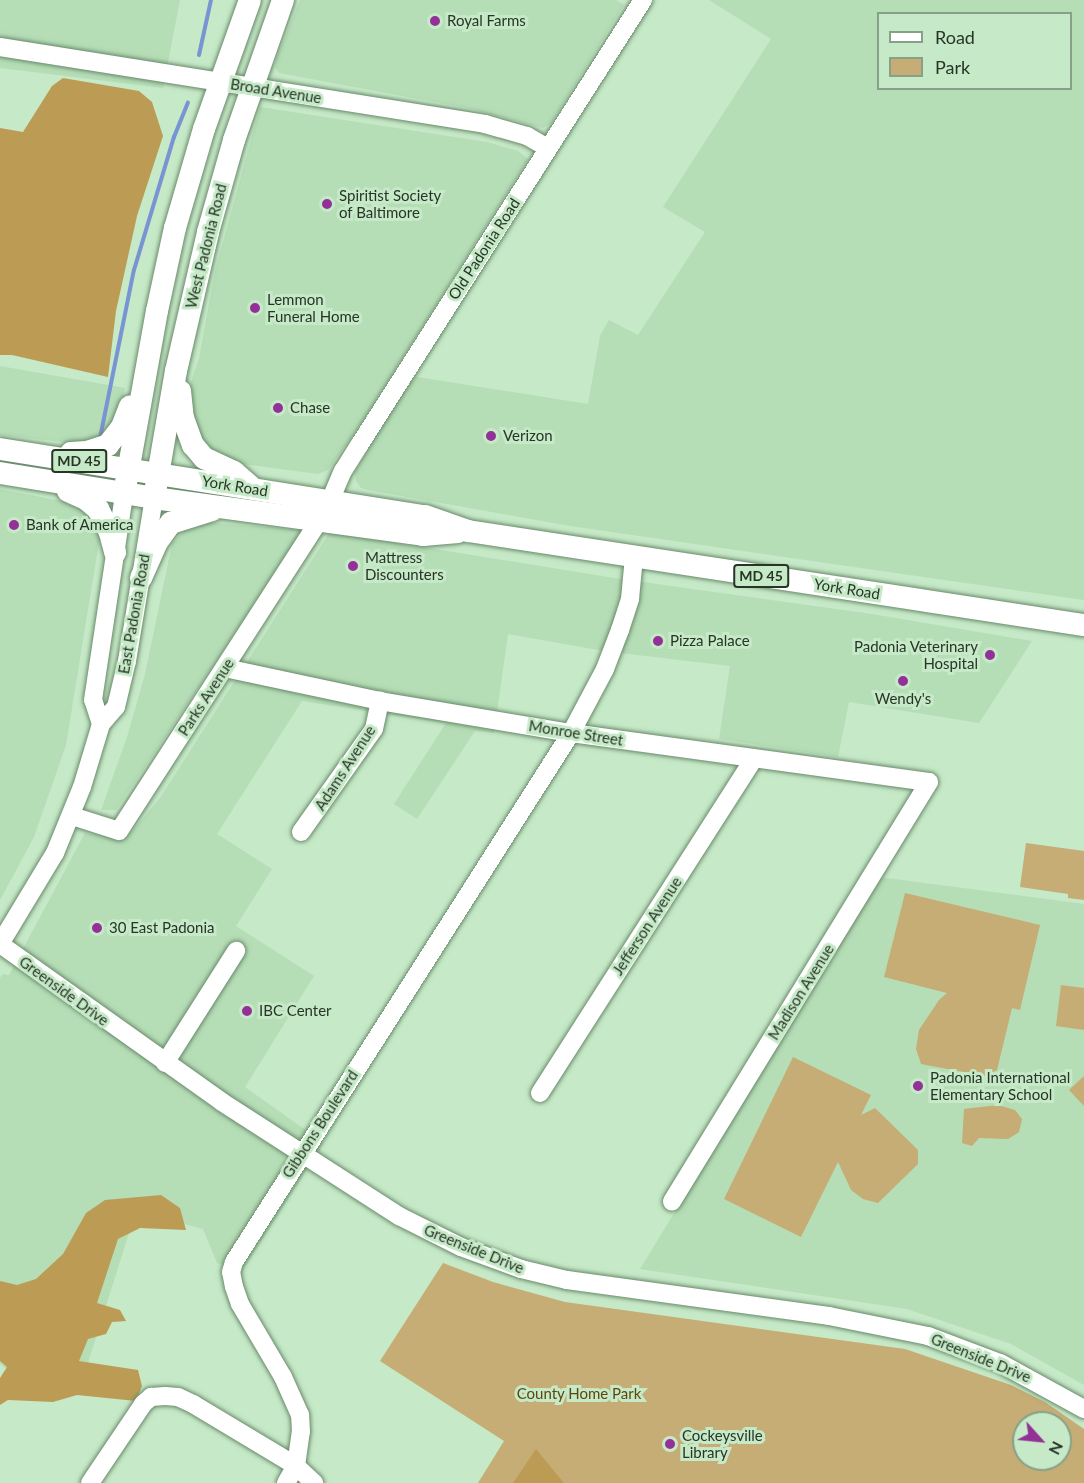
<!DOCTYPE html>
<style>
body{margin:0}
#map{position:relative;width:1084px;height:1483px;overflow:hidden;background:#c6e9c7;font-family:Lato,sans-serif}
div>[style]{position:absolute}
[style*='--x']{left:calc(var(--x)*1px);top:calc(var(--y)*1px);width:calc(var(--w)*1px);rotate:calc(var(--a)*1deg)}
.built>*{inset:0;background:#b5ddb6}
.green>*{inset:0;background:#c6ac75}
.forest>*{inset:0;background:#bc9c55}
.stream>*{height:4px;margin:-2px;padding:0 2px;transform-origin:2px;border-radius:2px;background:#7994d2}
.roads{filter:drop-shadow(0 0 2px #698a6b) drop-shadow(0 0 2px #698a6b)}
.minor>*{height:18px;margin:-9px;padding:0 9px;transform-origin:9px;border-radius:9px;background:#fff}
.major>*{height:22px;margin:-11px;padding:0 11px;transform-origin:11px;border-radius:11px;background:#fff}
.dots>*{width:16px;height:16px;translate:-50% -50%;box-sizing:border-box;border:3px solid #c6e9c7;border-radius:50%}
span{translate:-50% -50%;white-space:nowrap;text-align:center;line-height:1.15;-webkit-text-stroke:6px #c6e9c7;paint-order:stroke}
.shield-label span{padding:2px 4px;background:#c6e9c7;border:2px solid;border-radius:4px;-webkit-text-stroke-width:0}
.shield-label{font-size:14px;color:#273527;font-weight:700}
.poi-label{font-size:15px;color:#273527}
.left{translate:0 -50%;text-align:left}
.right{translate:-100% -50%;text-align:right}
.street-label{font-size:15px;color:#273527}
.park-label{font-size:15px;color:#5d470e}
.legend{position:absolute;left:877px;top:12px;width:195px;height:78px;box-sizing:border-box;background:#c6e9c7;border:2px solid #86a187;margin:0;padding:8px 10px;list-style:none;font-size:18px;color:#273527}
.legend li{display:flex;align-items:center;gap:12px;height:30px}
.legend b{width:30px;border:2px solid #86a187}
.north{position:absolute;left:1012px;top:1411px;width:60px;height:60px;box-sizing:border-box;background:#c6e9c7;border:2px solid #86a187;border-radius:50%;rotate:117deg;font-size:16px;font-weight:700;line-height:24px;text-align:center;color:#273527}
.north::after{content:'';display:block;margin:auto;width:21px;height:27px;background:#933198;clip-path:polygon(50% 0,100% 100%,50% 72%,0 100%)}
</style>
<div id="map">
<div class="built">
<div style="clip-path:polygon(0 0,180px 0,163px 88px,0 68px)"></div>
<div style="clip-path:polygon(300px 0,616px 0,624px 5px,551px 123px,543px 128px,472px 109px,279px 73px,275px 67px,277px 57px)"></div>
<div style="clip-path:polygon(evenodd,709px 0,1084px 0,1084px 600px,570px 526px,368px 490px,361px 488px,356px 481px,355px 472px,411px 376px,588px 404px,600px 336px,609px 320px,638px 335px,705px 232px,663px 207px,771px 39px,709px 0,878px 14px,1070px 14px,1070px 88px,878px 88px,878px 14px)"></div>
<div style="clip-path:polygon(260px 107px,487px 142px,518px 151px,528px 159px,362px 422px,328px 470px,318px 474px,221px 461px,196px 433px,189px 388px,199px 358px,215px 271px)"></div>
<div style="clip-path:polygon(0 366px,125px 388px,119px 425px,92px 445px,0 435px)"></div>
<div style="clip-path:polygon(0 489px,66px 502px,79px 508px,95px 523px,100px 536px,66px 745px,34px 837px,0 900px)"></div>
<div style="clip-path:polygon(202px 522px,304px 530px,116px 810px,101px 810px,127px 737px,145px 674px,172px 544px,190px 524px)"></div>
<div style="clip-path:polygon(330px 532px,614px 578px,872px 614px,1032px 641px,979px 723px,849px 702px,838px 757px,719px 739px,730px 666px,604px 651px,508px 634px,494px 733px,475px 731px,417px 819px,394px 804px,446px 723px,302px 701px,217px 834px,272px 869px,236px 926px,314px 976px,245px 1087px,324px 1143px,243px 1270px,217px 1263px,203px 1229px,136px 1211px,80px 1388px,36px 1390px,0 1364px,0 978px,3px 974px,9px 975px,85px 833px,117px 838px,128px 836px,160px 798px)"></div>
<div style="clip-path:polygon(879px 877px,1084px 904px,1084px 1385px,1011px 1344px,907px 1309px,640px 1269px)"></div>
</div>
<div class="green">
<div style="clip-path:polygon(1026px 843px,1084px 851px,1084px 900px,1068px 898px,1068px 894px,1020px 887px)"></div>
<div style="clip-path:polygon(905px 893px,1040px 925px,1020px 1010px,1012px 1008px,997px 1070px,985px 1076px,921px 1064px,916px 1049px,919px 1030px,939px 1000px,947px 993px,884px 977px)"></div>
<div style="clip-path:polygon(1061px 985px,1084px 988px,1084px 1030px,1056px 1026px)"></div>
<div style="clip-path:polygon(793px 1057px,871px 1095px,861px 1115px,875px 1108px,918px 1150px,918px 1164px,878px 1203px,863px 1199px,851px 1190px,838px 1162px,801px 1237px,724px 1199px)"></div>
<div style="clip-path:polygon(1084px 1076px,1084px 1106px,1069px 1090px)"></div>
<div style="clip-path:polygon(998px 1105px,1015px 1110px,1022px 1119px,1019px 1132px,1008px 1139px,979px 1138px,972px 1146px,962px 1143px,964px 1109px)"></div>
<div style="clip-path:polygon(evenodd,443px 1263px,493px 1282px,565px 1302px,905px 1349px,1011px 1385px,1045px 1402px,1084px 1429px,1084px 1483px,478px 1483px,504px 1441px,380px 1361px,443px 1263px,1024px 1423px,1060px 1423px,1060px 1459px,1024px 1459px,1024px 1423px)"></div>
</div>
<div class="forest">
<div style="clip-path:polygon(63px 78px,139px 91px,152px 102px,163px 136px,137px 216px,116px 311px,108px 377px,12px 355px,0 355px,0 128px,23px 132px,52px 86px)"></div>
<div style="clip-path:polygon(161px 1195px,180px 1208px,186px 1230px,140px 1228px,118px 1239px,97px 1303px,120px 1310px,126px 1321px,112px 1322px,106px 1334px,88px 1339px,79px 1361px,138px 1370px,142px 1386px,136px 1401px,77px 1395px,53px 1402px,8px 1400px,0 1405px,0 1378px,7px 1367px,0 1361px,0 1281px,17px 1285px,36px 1279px,63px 1254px,86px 1213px,105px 1200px)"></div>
<div style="clip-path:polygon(536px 1449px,564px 1483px,513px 1483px)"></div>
</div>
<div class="stream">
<div style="--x:199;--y:55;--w:56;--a:-77.7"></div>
<div style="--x:100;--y:438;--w:171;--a:-78.6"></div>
<div style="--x:134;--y:270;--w:139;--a:-73.3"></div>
<div style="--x:174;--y:137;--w:37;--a:-68"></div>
</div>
<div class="roads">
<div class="minor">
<div style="--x:0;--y:47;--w:491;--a:9"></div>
<div style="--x:485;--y:124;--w:44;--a:15.9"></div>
<div style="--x:527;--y:136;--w:24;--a:30"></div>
<div style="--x:330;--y:501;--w:33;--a:-67"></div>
<div style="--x:343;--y:471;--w:32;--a:-58"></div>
<div style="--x:360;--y:444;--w:527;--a:-57.49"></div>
<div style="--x:225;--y:668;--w:158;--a:12"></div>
<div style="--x:380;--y:701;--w:194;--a:9.5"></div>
<div style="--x:571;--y:733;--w:361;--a:7.8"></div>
<div style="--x:929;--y:782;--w:492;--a:121.5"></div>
<div style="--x:101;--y:724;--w:25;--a:-108"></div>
<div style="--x:93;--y:700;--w:208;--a:-81.4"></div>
<div style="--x:72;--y:816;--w:49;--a:17.7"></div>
<div style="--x:119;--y:831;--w:369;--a:-57.2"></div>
<div style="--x:301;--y:832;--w:126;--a:-54.7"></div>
<div style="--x:374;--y:729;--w:29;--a:-78"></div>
<div style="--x:0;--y:944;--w:272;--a:35.4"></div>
<div style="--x:222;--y:1102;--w:211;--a:32.8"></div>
<div style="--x:399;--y:1216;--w:69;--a:26.6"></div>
<div style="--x:461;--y:1247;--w:64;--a:20.1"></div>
<div style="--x:521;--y:1269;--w:47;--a:13.4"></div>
<div style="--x:567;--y:1280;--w:264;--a:7.8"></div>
<div style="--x:829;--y:1316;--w:101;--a:11.4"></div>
<div style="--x:928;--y:1336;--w:77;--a:20.6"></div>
<div style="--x:1000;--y:1363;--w:96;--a:28.7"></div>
<div style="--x:0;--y:944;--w:106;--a:-58.9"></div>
<div style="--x:55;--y:853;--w:71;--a:-67.8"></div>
<div style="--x:82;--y:787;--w:66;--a:-73.2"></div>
<div style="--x:101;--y:724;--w:23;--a:-49"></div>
<div style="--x:116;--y:707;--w:47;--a:-76.6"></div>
<div style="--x:127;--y:661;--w:165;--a:-80.6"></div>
<div style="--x:165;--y:1063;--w:133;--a:-57.6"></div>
<div style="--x:540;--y:1093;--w:397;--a:-57.4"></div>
<div style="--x:90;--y:1483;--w:95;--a:-56.1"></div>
<div style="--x:143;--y:1404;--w:11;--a:-41"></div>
<div style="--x:151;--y:1397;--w:14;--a:-4"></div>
<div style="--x:165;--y:1396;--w:13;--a:4"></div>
<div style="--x:178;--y:1397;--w:17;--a:25"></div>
<div style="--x:193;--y:1404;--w:120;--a:31"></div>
<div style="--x:296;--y:1466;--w:25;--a:43"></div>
<div style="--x:286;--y:1483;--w:20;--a:-60"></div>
<div style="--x:296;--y:1466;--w:34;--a:-82"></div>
<div style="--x:301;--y:1432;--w:17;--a:-93"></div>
<div style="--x:300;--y:1415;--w:42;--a:-114.1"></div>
<div style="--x:283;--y:1377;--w:85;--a:-120.5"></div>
<div style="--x:240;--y:1304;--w:18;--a:-109"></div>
<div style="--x:234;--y:1287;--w:15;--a:-101"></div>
<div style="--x:231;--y:1272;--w:10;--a:-73"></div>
<div style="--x:234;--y:1262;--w:627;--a:-57.5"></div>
<div style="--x:571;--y:733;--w:72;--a:-62"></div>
<div style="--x:605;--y:669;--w:42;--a:-69"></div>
<div style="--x:620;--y:630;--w:33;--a:-72"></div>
<div style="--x:630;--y:599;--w:42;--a:-84.6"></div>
</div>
<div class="major">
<div style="--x:180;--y:391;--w:27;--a:84"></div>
<div style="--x:183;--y:418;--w:29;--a:70"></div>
<div style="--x:193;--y:445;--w:17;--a:50"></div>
<div style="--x:204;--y:458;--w:33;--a:25"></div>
<div style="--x:234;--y:472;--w:21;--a:41"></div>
<div style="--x:0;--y:449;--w:430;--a:9"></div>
<div style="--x:425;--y:516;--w:46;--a:19.2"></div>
<div style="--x:468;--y:531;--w:623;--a:8.68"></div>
<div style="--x:71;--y:453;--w:16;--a:-4"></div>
<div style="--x:87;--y:452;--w:22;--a:-18"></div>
<div style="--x:108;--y:445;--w:23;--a:-52"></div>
<div style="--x:122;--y:427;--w:22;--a:-69"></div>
<div style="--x:0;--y:473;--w:156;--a:9.2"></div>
<div style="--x:154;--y:498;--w:272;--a:7.8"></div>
<div style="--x:423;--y:535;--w:35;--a:-5"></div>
<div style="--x:68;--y:491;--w:20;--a:24"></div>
<div style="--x:86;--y:499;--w:16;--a:40"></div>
<div style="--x:98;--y:509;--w:27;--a:63"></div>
<div style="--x:110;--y:533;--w:20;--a:75"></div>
<div style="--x:124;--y:494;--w:186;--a:-79.8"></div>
<div style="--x:157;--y:311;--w:85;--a:-77.8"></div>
<div style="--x:175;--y:228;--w:103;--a:-73.7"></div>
<div style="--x:204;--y:129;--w:137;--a:-70.4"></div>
<div style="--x:154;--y:498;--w:129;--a:-80.2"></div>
<div style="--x:176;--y:371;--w:143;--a:-77"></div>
<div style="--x:208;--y:232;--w:96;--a:-74.2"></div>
<div style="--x:234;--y:140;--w:148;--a:-70.7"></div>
<div style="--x:141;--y:578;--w:39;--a:-66"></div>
<div style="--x:157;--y:542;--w:24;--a:-54"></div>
<div style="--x:171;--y:523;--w:43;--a:-17.6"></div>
</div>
</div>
<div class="dots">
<div style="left:435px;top:21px;background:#933198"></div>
<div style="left:327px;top:204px;background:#933198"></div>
<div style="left:255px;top:308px;background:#933198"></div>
<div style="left:278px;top:408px;background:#933198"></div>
<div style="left:491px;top:436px;background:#933198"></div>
<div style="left:14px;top:525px;background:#933198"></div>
<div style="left:353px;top:566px;background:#933198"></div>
<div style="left:658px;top:641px;background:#933198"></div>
<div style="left:990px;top:655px;background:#933198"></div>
<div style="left:903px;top:681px;background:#933198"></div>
<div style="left:97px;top:928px;background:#933198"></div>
<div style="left:247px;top:1011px;background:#933198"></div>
<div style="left:918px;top:1086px;background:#933198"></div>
<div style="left:670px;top:1444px;background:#933198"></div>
</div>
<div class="shield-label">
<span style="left:79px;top:461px">MD 45</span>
<span style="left:761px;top:576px">MD 45</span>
</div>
<div class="poi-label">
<span class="left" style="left:447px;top:21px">Royal Farms</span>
<span class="left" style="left:339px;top:204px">Spiritist Society<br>of Baltimore</span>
<span class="left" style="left:267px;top:308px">Lemmon<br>Funeral Home</span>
<span class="left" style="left:290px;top:408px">Chase</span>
<span class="left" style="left:503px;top:436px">Verizon</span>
<span class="left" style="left:26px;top:525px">Bank of America</span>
<span class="left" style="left:365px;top:566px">Mattress<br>Discounters</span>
<span class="left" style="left:670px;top:641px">Pizza Palace</span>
<span class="right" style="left:978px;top:655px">Padonia Veterinary<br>Hospital</span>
<span style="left:903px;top:699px">Wendy's</span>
<span class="left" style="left:109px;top:928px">30 East Padonia</span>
<span class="left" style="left:259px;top:1011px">IBC Center</span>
<span class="left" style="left:930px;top:1086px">Padonia International<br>Elementary School</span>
<span class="left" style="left:682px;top:1444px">Cockeysville<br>Library</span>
</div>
<div class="street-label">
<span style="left:276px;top:91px;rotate:9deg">Broad Avenue</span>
<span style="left:206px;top:246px;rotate:-76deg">West Padonia Road</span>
<span style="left:484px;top:249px;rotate:-57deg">Old Padonia Road</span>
<span style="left:235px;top:486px;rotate:9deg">York Road</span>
<span style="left:847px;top:589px;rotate:9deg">York Road</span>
<span style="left:134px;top:614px;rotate:-80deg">East Padonia Road</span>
<span style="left:206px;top:697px;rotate:-57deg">Parks Avenue</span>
<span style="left:576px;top:733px;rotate:9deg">Monroe Street</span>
<span style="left:345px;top:768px;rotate:-57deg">Adams Avenue</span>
<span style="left:647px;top:926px;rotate:-57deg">Jefferson Avenue</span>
<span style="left:64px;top:991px;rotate:36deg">Greenside Drive</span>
<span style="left:801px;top:992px;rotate:-58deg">Madison Avenue</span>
<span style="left:320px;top:1124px;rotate:-57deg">Gibbons Boulevard</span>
<span style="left:474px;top:1249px;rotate:22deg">Greenside Drive</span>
<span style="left:981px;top:1358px;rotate:22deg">Greenside Drive</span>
</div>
<div class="park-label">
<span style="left:579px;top:1394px">County Home Park</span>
</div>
<ul class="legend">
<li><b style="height:8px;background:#fff"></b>Road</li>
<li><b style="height:16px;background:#c6ac75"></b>Park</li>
</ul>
<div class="north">N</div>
</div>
